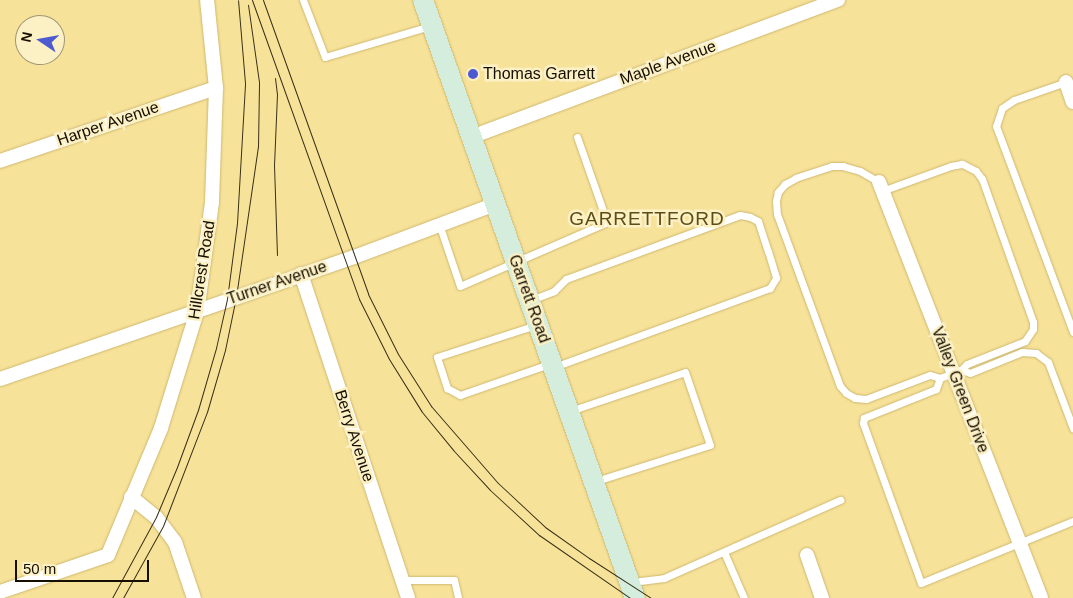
<!DOCTYPE html>
<style>
body{margin:0}
#map{position:relative;width:1073px;height:598px;overflow:hidden;background:#f7e299;font-family:Helvetica,sans-serif}
div>[style]{position:absolute}
[style*='--x']{left:calc(var(--x)*1px);top:calc(var(--y)*1px);width:calc(var(--w)*1px);rotate:calc(var(--a)*1deg)}
.roads{filter:drop-shadow(0 0 1px #cdb870) drop-shadow(0 0 1px #cdb870)}
.service>*{height:7px;margin:-3.5px;padding:0 3.5px;transform-origin:3.5px;border-radius:3.5px;background:#fff}
.minor>*{height:14px;margin:-7px;padding:0 7px;transform-origin:7px;border-radius:7px;background:#fff}
.secondary>*{height:20px;margin:-10px;padding:0 10px;transform-origin:10px;border-radius:10px;background:#d4eddd}
.tram>*{height:1px;margin:-0.5px;padding:0 0.5px;transform-origin:0.5px;border-radius:0.5px;background:#383018}
.dots>*{width:14px;height:14px;translate:-50% -50%;box-sizing:border-box;border:2px solid #fcf0c5;border-radius:50%}
span{translate:-50% -50%;white-space:nowrap;text-align:center;line-height:1.15;-webkit-text-stroke:5px #fcf0c5;paint-order:stroke}
.street-label{font-size:16px;color:#150f00}
.poi-label{font-size:16px;color:#150f00}
.left{translate:0 -50%;text-align:left}
.quarter-label{font-size:19px;color:#5c4d15;letter-spacing:1px}
.north{position:absolute;left:15px;top:15px;width:50px;height:50px;box-sizing:border-box;background:#fcf0c5;border:1px solid #a09676;border-radius:50%;rotate:282deg;font-size:14px;font-weight:700;line-height:20px;text-align:center;color:#150f00}
.north::after{content:'';display:block;margin:auto;width:18px;height:22px;background:#4d5ad0;clip-path:polygon(50% 0,100% 100%,50% 72%,0 100%)}
.scale{position:absolute;left:15px;top:560px;width:134px;height:22px;box-sizing:border-box;border:2px solid #150f00;border-top:0;padding-left:6px;font-size:15px;line-height:18px;white-space:nowrap;color:#150f00;-webkit-text-stroke:4px #fcf0c5;paint-order:stroke}
</style>
<div id="map">
<div class="roads">
<div class="service">
<div style="--x:303;--y:0;--w:61;--a:68.9"></div>
<div style="--x:325;--y:57;--w:109;--a:-16.4"></div>
<div style="--x:1066;--y:82;--w:55;--a:160.9"></div>
<div style="--x:1014;--y:100;--w:14;--a:146"></div>
<div style="--x:1002;--y:108;--w:19;--a:108"></div>
<div style="--x:996;--y:126;--w:220;--a:69.5"></div>
<div style="--x:879;--y:182;--w:22;--a:-150"></div>
<div style="--x:860;--y:171;--w:18;--a:-164"></div>
<div style="--x:843;--y:166;--w:11;--a:180"></div>
<div style="--x:832;--y:166;--w:38;--a:162"></div>
<div style="--x:796;--y:178;--w:13;--a:151"></div>
<div style="--x:785;--y:184;--w:11;--a:131"></div>
<div style="--x:778;--y:192;--w:9;--a:103"></div>
<div style="--x:776;--y:201;--w:13;--a:86"></div>
<div style="--x:777;--y:214;--w:183;--a:69.9"></div>
<div style="--x:840;--y:386;--w:9;--a:49"></div>
<div style="--x:846;--y:393;--w:10;--a:29"></div>
<div style="--x:855;--y:398;--w:11;--a:5"></div>
<div style="--x:866;--y:399;--w:68;--a:-20.6"></div>
<div style="--x:930;--y:375;--w:10;--a:17"></div>
<div style="--x:940;--y:378;--w:22;--a:-21"></div>
<div style="--x:961;--y:370;--w:8;--a:-45"></div>
<div style="--x:967;--y:364;--w:62;--a:-21.6"></div>
<div style="--x:1025;--y:341;--w:14;--a:-56"></div>
<div style="--x:1033;--y:329;--w:7;--a:-90"></div>
<div style="--x:1033;--y:322;--w:152;--a:-109.6"></div>
<div style="--x:982;--y:179;--w:10;--a:-127"></div>
<div style="--x:976;--y:171;--w:16;--a:-153"></div>
<div style="--x:962;--y:164;--w:11;--a:170"></div>
<div style="--x:951;--y:166;--w:73;--a:160.1"></div>
<div style="--x:439;--y:224;--w:65;--a:71.3"></div>
<div style="--x:460;--y:286;--w:160;--a:-23.5"></div>
<div style="--x:607;--y:222;--w:90;--a:-109.4"></div>
<div style="--x:531;--y:300;--w:25;--a:-21"></div>
<div style="--x:554;--y:291;--w:17;--a:-45"></div>
<div style="--x:566;--y:279;--w:185;--a:-20.2"></div>
<div style="--x:740;--y:215;--w:10;--a:11"></div>
<div style="--x:750;--y:217;--w:9;--a:27"></div>
<div style="--x:758;--y:221;--w:32;--a:72"></div>
<div style="--x:768;--y:251;--w:28;--a:73"></div>
<div style="--x:776;--y:278;--w:12;--a:121"></div>
<div style="--x:770;--y:288;--w:230;--a:159.9"></div>
<div style="--x:536;--y:325;--w:104;--a:162.1"></div>
<div style="--x:437;--y:357;--w:33;--a:72"></div>
<div style="--x:447;--y:388;--w:15;--a:28"></div>
<div style="--x:460;--y:395;--w:94;--a:-19.2"></div>
<div style="--x:961;--y:370;--w:9;--a:18"></div>
<div style="--x:970;--y:373;--w:56;--a:-22"></div>
<div style="--x:1022;--y:352;--w:14;--a:4"></div>
<div style="--x:1036;--y:353;--w:15;--a:37"></div>
<div style="--x:1048;--y:362;--w:71;--a:69.3"></div>
<div style="--x:940;--y:378;--w:12;--a:110"></div>
<div style="--x:936;--y:389;--w:78;--a:158.1"></div>
<div style="--x:864;--y:418;--w:5;--a:101"></div>
<div style="--x:863;--y:423;--w:170;--a:70.1"></div>
<div style="--x:921;--y:583;--w:164;--a:-22.2"></div>
<div style="--x:570;--y:411;--w:121;--a:-18.7"></div>
<div style="--x:685;--y:372;--w:77;--a:71.1"></div>
<div style="--x:710;--y:445;--w:120;--a:162.5"></div>
<div style="--x:724;--y:552;--w:50;--a:66.5"></div>
<div style="--x:402;--y:580;--w:52;--a:0"></div>
<div style="--x:454;--y:580;--w:18;--a:77"></div>
<div style="--x:632;--y:582;--w:32;--a:-7"></div>
<div style="--x:664;--y:578;--w:193;--a:-23.9"></div>
</div>
<div class="minor">
<div style="--x:1066;--y:82;--w:21;--a:71"></div>
<div style="--x:471;--y:137;--w:392;--a:-20.5"></div>
<div style="--x:0;--y:161;--w:228;--a:-18.7"></div>
<div style="--x:879;--y:182;--w:446;--a:68.7"></div>
<div style="--x:301;--y:274;--w:341;--a:71.7"></div>
<div style="--x:0;--y:379;--w:374;--a:-19"></div>
<div style="--x:354;--y:257;--w:152;--a:-20.5"></div>
<div style="--x:131;--y:497;--w:32;--a:39"></div>
<div style="--x:156;--y:517;--w:31;--a:53"></div>
<div style="--x:175;--y:542;--w:59;--a:71.3"></div>
<div style="--x:807;--y:555;--w:46;--a:70.8"></div>
<div style="--x:0;--y:592;--w:114;--a:-18.9"></div>
<div style="--x:108;--y:555;--w:138;--a:-67.3"></div>
<div style="--x:161;--y:428;--w:121;--a:-72.8"></div>
<div style="--x:197;--y:312;--w:111;--a:-82.2"></div>
<div style="--x:212;--y:202;--w:114;--a:-88"></div>
<div style="--x:216;--y:88;--w:88;--a:-95.8"></div>
</div>
<div class="secondary">
<div style="--x:423;--y:0;--w:634;--a:70.48"></div>
</div>
</div>
<div class="tram">
<div style="--x:252;--y:0;--w:318;--a:70.3"></div>
<div style="--x:359;--y:299;--w:67;--a:63.4"></div>
<div style="--x:389;--y:359;--w:62;--a:58.1"></div>
<div style="--x:422;--y:412;--w:50;--a:50.6"></div>
<div style="--x:454;--y:451;--w:53;--a:47.3"></div>
<div style="--x:490;--y:490;--w:67;--a:42.6"></div>
<div style="--x:539;--y:535;--w:111;--a:34.7"></div>
<div style="--x:263;--y:0;--w:312;--a:70.3"></div>
<div style="--x:368;--y:294;--w:67;--a:63.4"></div>
<div style="--x:398;--y:354;--w:62;--a:57.6"></div>
<div style="--x:431;--y:406;--w:102;--a:49"></div>
<div style="--x:498;--y:483;--w:64;--a:43.1"></div>
<div style="--x:545;--y:527;--w:54;--a:35.2"></div>
<div style="--x:589;--y:558;--w:74;--a:32.8"></div>
<div style="--x:275;--y:78;--w:16;--a:83"></div>
<div style="--x:277;--y:94;--w:71;--a:92.4"></div>
<div style="--x:274;--y:165;--w:90;--a:88.1"></div>
<div style="--x:112;--y:598;--w:92;--a:-61.5"></div>
<div style="--x:156;--y:517;--w:54;--a:-67.2"></div>
<div style="--x:177;--y:467;--w:61;--a:-69.8"></div>
<div style="--x:198;--y:410;--w:65;--a:-73.8"></div>
<div style="--x:216;--y:348;--w:50;--a:-77.3"></div>
<div style="--x:227;--y:299;--w:77;--a:-82.5"></div>
<div style="--x:237;--y:223;--w:140;--a:-86.7"></div>
<div style="--x:245;--y:83;--w:83;--a:-94.8"></div>
<div style="--x:123;--y:598;--w:82;--a:-60.9"></div>
<div style="--x:163;--y:526;--w:122;--a:-68.9"></div>
<div style="--x:207;--y:412;--w:65;--a:-73.8"></div>
<div style="--x:225;--y:350;--w:54;--a:-78.3"></div>
<div style="--x:236;--y:297;--w:152;--a:-81.7"></div>
<div style="--x:258;--y:147;--w:65;--a:-89.1"></div>
<div style="--x:259;--y:82;--w:78;--a:-98.1"></div>
</div>
<div class="dots">
<div style="left:473px;top:74px;background:#4d5ad0"></div>
</div>
<div class="street-label">
<span style="left:668px;top:63px;rotate:-20deg">Maple Avenue</span>
<span style="left:108px;top:124px;rotate:-19deg">Harper Avenue</span>
<span style="left:202px;top:270px;rotate:-81deg">Hillcrest Road</span>
<span style="left:277px;top:283px;rotate:-19deg">Turner Avenue</span>
<span style="left:529px;top:299px;rotate:70deg">Garrett Road</span>
<span style="left:960px;top:390px;rotate:69deg">Valley Green Drive</span>
<span style="left:354px;top:436px;rotate:72deg">Berry Avenue</span>
</div>
<div class="poi-label">
<span class="left" style="left:483px;top:74px">Thomas Garrett</span>
</div>
<div class="quarter-label">
<span style="left:647px;top:219px">GARRETTFORD</span>
</div>
<div class="north">N</div>
<div class="scale">50 m</div>
</div>
